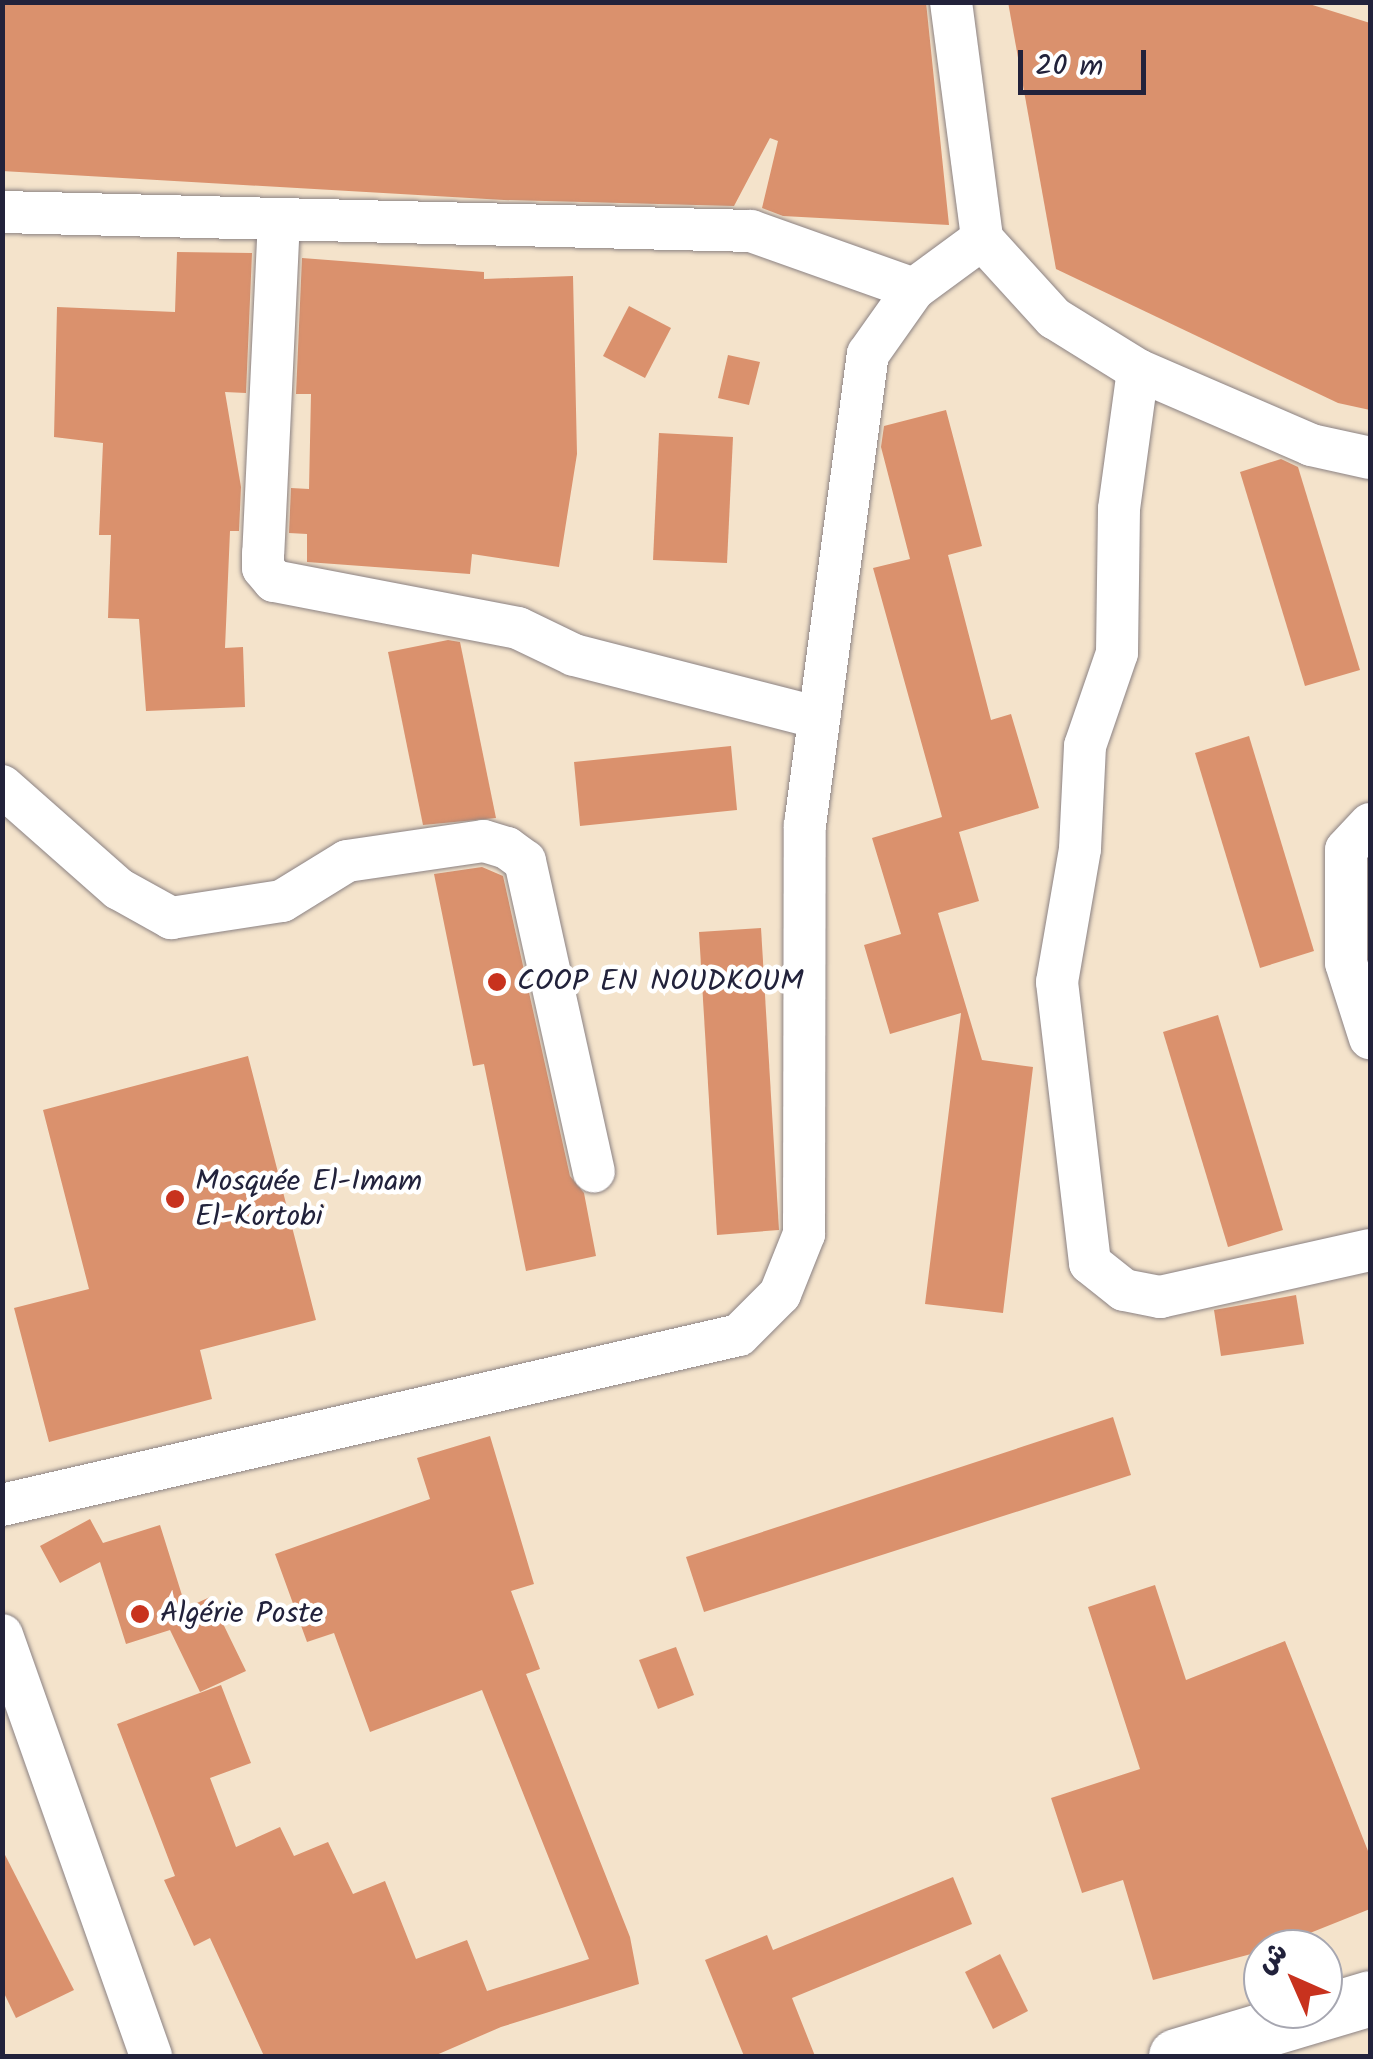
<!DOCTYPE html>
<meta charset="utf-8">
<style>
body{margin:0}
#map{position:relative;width:1373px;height:2059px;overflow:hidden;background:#f4e3cb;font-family:Kalam,"Playpen Sans Arabic",sans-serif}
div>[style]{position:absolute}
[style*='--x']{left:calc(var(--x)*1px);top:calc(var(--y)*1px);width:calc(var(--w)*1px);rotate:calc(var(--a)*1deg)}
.building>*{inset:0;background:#da916d}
.roads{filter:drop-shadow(0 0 2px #8b8283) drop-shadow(0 0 2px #8b8283)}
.minor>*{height:42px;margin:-21px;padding:0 21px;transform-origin:21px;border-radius:21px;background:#fff}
.major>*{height:55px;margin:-27.5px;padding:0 27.5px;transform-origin:27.5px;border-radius:27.5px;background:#fff}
.dots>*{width:28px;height:28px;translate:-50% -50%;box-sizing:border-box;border:5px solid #fff;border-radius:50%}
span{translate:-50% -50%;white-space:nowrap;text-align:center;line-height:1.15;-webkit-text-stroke:9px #fff;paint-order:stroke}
.poi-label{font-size:30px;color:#22223b}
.left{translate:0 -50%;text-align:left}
.frame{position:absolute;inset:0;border:5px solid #22223b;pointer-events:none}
.north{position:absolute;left:1243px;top:1929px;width:100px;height:100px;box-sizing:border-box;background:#fff;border:2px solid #a7a7b1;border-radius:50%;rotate:315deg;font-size:28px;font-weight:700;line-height:40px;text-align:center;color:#22223b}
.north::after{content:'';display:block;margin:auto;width:35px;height:45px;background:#c8321e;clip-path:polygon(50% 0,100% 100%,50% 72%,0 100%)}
.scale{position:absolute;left:1018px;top:50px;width:128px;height:45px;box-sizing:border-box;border:5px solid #22223b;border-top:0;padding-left:12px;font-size:30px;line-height:35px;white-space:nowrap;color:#22223b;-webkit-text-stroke:8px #fff;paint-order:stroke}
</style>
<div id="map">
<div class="building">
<div style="clip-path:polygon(2px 2px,926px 2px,949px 225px,783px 216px,762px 208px,778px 141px,770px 138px,734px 206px,504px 200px,2px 171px)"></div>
<div style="clip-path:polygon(1008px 2px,1303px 2px,1370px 23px,1370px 410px,1338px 403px,1056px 269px)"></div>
<div style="clip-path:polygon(177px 252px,252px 253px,246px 393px,225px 392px,241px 487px,239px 531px,230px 531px,225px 648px,243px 647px,245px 707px,146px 711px,139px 619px,108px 618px,111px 535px,99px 535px,103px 443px,54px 437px,57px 307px,175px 312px)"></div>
<div style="clip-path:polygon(302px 258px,484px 272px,484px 279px,573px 276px,577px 454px,559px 567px,472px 554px,470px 574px,307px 562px,307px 534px,289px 533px,291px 488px,309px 489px,311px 394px,296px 394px)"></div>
<div style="clip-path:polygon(629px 306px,671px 328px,645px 378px,603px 356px)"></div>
<div style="clip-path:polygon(728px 355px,760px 362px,749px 405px,718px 398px)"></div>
<div style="clip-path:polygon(946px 410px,982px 546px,948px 555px,991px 720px,1011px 714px,1039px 808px,959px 832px,979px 901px,938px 913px,982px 1060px,1033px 1067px,1003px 1313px,925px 1304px,961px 1013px,890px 1034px,864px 945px,901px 934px,872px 838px,942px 817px,873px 568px,910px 559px,881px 447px,884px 426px)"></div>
<div style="clip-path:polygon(659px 433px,733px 437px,727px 563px,653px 560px)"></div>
<div style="clip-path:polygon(1281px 459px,1298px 467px,1360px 670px,1305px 686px,1240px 472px)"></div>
<div style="clip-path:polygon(448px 640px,460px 642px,496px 818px,423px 825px,388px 652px)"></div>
<div style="clip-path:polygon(1249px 736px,1314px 951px,1260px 968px,1195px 753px)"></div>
<div style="clip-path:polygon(731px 746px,737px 810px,580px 826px,574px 762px)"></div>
<div style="clip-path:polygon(482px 867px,503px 876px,570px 1176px,584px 1193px,596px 1256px,526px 1271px,484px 1064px,473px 1066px,434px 874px)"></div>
<div style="clip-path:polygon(761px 928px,779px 1230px,717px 1235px,699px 932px)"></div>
<div style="clip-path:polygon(1218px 1015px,1283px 1230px,1228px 1247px,1163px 1032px)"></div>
<div style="clip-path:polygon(248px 1056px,316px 1320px,200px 1350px,212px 1399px,49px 1442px,14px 1308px,89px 1289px,43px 1110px)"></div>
<div style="clip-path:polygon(1296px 1295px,1304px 1344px,1221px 1356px,1214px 1310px)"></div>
<div style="clip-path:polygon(1113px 1417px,1131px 1475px,704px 1612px,686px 1557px)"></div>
<div style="clip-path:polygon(490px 1436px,534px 1584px,511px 1591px,540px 1669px,526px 1674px,630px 1937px,639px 1984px,501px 2027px,434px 2056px,264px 2056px,210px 1938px,194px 1946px,164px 1880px,175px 1876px,117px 1724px,221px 1685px,251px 1763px,210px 1778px,236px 1847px,280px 1827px,294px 1856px,328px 1842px,353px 1894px,385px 1881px,416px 1959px,467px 1940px,487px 1991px,589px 1959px,482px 1690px,370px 1732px,334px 1633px,307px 1642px,275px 1554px,430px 1499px,417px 1458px)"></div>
<div style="clip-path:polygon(90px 1519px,103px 1543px,160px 1525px,186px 1608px,210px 1597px,246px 1671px,200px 1692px,170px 1630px,126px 1644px,100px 1562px,60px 1583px,40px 1546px)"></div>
<div style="clip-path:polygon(1155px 1585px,1186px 1680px,1285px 1641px,1370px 1856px,1370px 1909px,1270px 1949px,1153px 1980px,1123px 1880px,1082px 1893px,1051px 1798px,1140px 1769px,1088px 1607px)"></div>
<div style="clip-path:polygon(676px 1647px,694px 1695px,658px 1709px,639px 1660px)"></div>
<div style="clip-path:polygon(2px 1849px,74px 1990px,16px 2018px,2px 1989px)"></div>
<div style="clip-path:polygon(953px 1877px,972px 1924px,792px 1998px,815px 2056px,744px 2056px,705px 1960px,767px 1935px,773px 1950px)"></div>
<div style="clip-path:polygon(1000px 1954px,1028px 2011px,993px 2029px,965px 1972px)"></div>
</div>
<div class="roads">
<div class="minor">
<div style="--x:951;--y:2;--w:239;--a:82.5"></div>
<div style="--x:982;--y:239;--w:107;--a:47.7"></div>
<div style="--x:1054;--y:318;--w:99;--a:31.8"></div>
<div style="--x:1138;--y:370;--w:189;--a:23.4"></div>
<div style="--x:1311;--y:445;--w:60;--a:12.4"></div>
<div style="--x:2;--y:212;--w:749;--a:1.45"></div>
<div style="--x:751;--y:231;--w:173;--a:19.6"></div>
<div style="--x:279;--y:219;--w:334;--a:92.7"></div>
<div style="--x:263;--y:553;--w:15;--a:90"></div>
<div style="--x:263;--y:568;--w:17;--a:50"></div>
<div style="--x:274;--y:581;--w:248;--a:10.9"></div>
<div style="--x:518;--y:628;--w:62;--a:25.7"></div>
<div style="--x:574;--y:655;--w:253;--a:14.4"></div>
<div style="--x:1138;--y:370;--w:140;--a:97.8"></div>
<div style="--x:1119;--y:509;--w:144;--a:90.8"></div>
<div style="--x:1117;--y:653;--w:98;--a:109"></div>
<div style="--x:1085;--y:746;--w:103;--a:92.8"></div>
<div style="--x:1080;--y:849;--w:135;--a:99.8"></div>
<div style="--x:1057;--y:982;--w:283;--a:83.3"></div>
<div style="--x:1090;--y:1263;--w:43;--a:38.5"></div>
<div style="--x:1124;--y:1290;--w:37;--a:11"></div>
<div style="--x:1160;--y:1297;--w:215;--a:-12.6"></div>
<div style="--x:2;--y:786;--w:156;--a:41.4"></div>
<div style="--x:119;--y:889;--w:60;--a:29.1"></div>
<div style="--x:171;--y:918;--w:112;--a:-8.7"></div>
<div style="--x:282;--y:901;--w:76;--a:-31.6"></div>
<div style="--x:347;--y:861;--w:138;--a:-8.3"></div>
<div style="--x:484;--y:841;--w:24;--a:17"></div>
<div style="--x:507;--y:848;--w:22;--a:36"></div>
<div style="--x:525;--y:861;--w:318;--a:77.5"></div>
<div style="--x:1370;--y:824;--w:35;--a:133"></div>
<div style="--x:1346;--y:850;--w:113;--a:90"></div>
<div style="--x:1346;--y:963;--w:79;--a:72.3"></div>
<div style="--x:2;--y:1505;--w:756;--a:-12.99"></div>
<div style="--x:739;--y:1335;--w:58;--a:-45"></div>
<div style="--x:780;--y:1294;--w:65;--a:-68.2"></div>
<div style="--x:804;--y:1234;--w:409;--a:-89.9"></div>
<div style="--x:805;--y:825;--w:475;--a:-82.4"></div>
<div style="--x:868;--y:354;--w:80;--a:-54.7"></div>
<div style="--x:914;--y:289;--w:84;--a:-36.3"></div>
<div style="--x:2;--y:1635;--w:447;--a:70.5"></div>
</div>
<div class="major">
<div style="--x:1176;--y:2056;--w:202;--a:-16.6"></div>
</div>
</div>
<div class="dots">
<div style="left:497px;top:982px;background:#c8321e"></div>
<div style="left:175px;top:1199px;background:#c8321e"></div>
<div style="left:140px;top:1614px;background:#c8321e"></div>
</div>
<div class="poi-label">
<span class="left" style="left:517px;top:982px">COOP EN NOUDKOUM</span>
<span class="left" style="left:195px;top:1199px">Mosquée El-Imam<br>El-Kortobi</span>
<span class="left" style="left:160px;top:1614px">Algérie Poste</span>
</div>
<div class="frame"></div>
<div class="north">ش</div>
<div class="scale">20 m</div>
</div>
